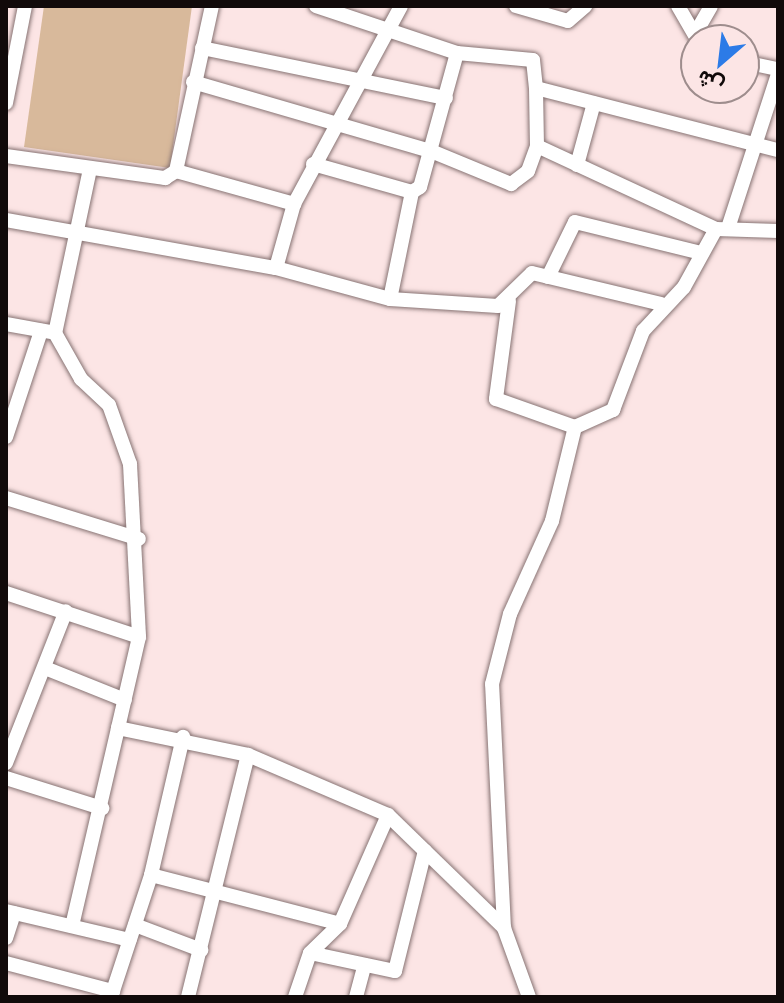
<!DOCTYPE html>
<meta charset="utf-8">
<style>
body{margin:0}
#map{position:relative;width:784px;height:1003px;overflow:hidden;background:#fce5e5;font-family:"Exo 2",Vazirmatn,sans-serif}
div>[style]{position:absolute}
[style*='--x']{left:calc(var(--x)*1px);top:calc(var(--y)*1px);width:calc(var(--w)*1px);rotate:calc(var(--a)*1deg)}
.green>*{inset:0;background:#d8b99b}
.roads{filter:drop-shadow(0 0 2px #877373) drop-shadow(0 0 2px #877373)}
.minor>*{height:14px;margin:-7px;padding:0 7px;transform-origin:7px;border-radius:7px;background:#fff}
span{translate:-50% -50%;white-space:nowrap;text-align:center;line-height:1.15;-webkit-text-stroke:6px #fce5e5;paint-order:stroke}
.frame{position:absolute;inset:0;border:8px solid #110a0a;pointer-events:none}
.north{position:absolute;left:680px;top:24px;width:80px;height:80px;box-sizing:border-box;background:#fce5e5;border:2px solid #9e8d8d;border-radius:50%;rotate:208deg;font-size:22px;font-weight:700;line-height:32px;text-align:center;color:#110a0a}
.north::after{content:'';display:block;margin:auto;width:28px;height:36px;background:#2c7be7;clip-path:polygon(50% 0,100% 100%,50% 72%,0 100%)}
</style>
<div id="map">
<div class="green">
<div style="clip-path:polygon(44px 6px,192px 6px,170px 168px,24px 147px)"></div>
</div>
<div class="roads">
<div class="minor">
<div style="--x:316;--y:6;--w:149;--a:18.4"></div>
<div style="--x:457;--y:53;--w:139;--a:105.4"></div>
<div style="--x:420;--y:187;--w:9;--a:148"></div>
<div style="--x:412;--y:192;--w:109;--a:101.6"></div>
<div style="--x:516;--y:6;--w:54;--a:16.1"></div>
<div style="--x:568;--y:21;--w:23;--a:-41"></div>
<div style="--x:678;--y:6;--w:39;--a:60"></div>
<div style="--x:695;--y:34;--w:32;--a:-60"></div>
<div style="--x:202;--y:48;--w:249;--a:11.6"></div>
<div style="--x:457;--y:53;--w:76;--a:5.3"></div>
<div style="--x:533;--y:60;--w:28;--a:84"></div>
<div style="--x:536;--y:88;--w:250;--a:14.4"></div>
<div style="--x:744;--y:62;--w:35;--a:12"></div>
<div style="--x:193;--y:82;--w:248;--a:16.2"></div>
<div style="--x:431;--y:151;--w:87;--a:22.4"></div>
<div style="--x:511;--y:184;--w:21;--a:-37"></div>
<div style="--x:528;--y:171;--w:27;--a:-70"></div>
<div style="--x:537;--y:146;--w:58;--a:-91"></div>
<div style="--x:6;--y:103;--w:99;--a:-78.9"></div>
<div style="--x:537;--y:146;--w:197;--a:24.9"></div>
<div style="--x:6;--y:156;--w:161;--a:7.9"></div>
<div style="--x:165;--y:178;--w:13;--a:-32"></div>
<div style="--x:176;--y:171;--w:169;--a:-77.7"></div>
<div style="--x:313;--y:164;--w:103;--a:15.8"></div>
<div style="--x:577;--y:165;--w:64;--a:-74.7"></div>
<div style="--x:90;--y:169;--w:168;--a:102"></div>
<div style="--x:55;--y:333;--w:53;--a:60.5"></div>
<div style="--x:81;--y:379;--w:38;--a:43"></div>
<div style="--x:109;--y:405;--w:63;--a:70.4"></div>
<div style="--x:130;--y:464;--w:173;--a:87"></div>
<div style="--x:176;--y:171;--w:123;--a:15.6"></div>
<div style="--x:6;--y:220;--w:274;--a:10.1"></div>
<div style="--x:276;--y:268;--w:118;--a:15.2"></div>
<div style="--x:390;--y:299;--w:108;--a:3.7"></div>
<div style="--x:498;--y:306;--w:47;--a:-44.1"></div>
<div style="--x:532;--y:273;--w:133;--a:13.5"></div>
<div style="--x:729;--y:225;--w:159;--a:-72"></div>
<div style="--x:276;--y:268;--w:66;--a:-74.3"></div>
<div style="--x:294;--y:204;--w:225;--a:-61.6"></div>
<div style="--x:548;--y:277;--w:61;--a:-63.9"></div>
<div style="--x:575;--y:222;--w:130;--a:13.8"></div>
<div style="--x:509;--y:301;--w:99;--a:97.6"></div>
<div style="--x:496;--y:399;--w:84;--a:19.5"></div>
<div style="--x:6;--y:324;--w:46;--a:10.1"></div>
<div style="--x:6;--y:437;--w:112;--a:-71.7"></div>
<div style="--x:6;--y:498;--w:139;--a:17.1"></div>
<div style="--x:6;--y:593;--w:140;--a:18.3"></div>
<div style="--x:139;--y:637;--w:93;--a:103"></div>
<div style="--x:118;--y:728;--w:133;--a:11.7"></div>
<div style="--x:248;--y:755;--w:152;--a:23.2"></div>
<div style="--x:388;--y:815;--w:162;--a:44.2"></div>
<div style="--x:504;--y:928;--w:73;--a:70.1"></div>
<div style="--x:45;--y:668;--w:86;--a:21.8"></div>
<div style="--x:6;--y:763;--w:163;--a:-68.5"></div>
<div style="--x:6;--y:778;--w:101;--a:17.4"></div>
<div style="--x:151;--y:875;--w:195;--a:14.5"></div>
<div style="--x:6;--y:911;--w:127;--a:13.2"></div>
<div style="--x:135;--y:925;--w:71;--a:20.7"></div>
<div style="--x:72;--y:926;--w:203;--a:-76.9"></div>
<div style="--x:504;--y:928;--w:244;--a:-92.8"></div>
<div style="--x:492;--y:684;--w:72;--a:-75.6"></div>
<div style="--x:510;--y:614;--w:102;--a:-65.7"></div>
<div style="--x:552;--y:521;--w:97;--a:-76.3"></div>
<div style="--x:575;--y:427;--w:42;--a:-24.1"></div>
<div style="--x:613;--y:410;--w:85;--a:-69.2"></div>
<div style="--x:643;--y:331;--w:60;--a:-47"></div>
<div style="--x:684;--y:287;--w:66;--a:-61.1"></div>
<div style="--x:716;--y:229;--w:62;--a:1.8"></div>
<div style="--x:6;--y:938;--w:26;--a:-72"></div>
<div style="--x:310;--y:953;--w:87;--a:12"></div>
<div style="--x:395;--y:971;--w:124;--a:-76"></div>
<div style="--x:6;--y:963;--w:111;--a:14.7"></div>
<div style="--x:111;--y:997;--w:128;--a:-71.8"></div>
<div style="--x:151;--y:875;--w:142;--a:-76.9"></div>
<div style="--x:188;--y:997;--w:249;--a:-76.1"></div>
<div style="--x:295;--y:997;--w:46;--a:-71.2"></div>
<div style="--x:310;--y:953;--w:42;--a:-44"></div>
<div style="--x:340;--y:924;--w:119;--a:-66.2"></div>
<div style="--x:356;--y:997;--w:30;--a:-75"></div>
</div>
</div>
<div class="frame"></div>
<div class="north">ش</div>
</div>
